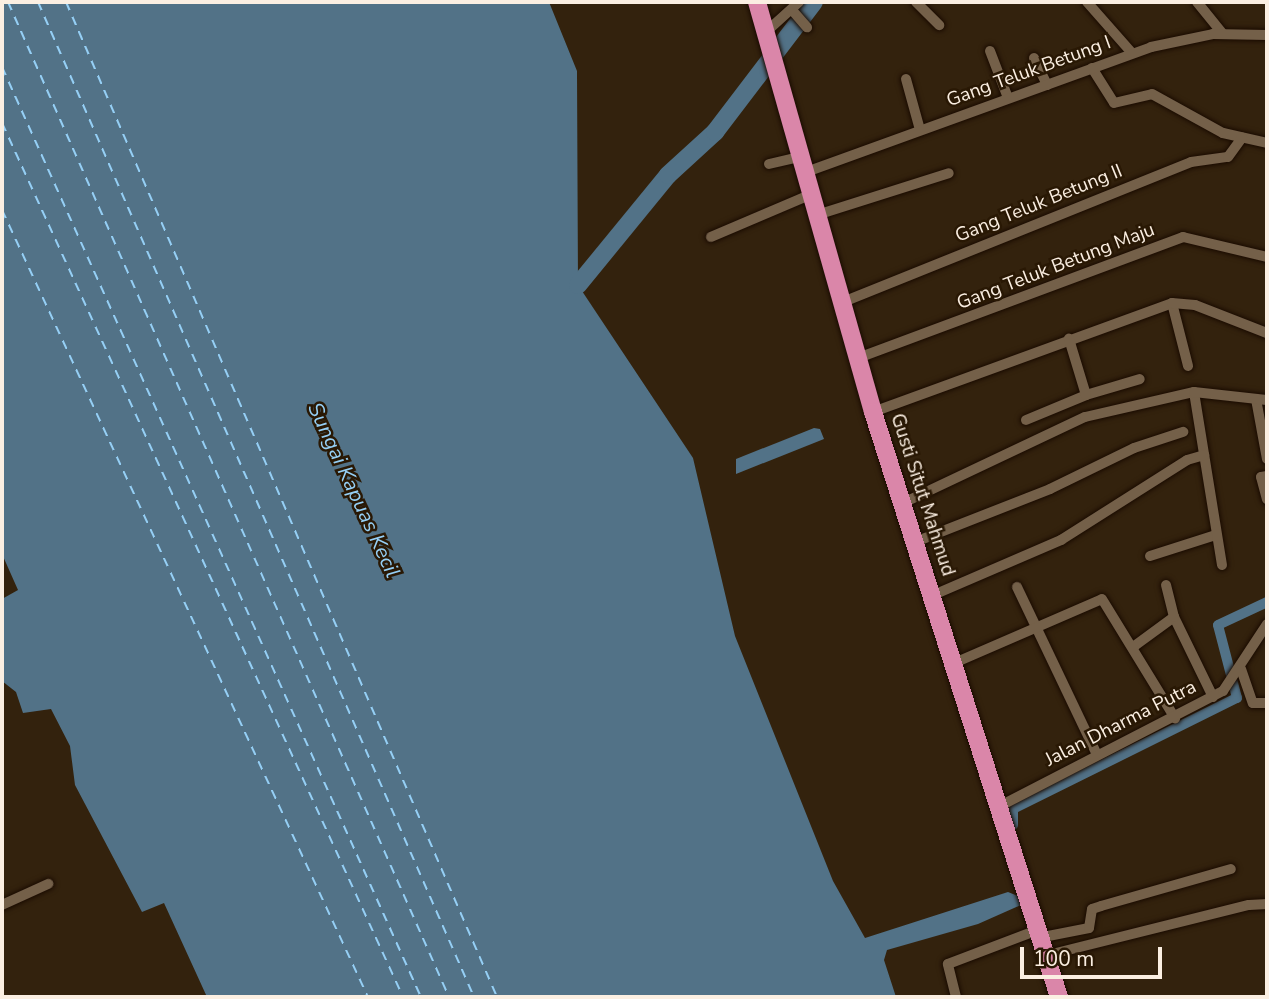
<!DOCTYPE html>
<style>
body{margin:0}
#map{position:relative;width:1269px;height:999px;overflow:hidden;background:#33220d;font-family:"Nunito Sans",sans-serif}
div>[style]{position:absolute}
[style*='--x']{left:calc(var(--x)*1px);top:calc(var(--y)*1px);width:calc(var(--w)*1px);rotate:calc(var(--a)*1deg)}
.water>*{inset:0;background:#527287}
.canal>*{height:10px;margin:-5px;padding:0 5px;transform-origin:5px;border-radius:5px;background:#527287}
.river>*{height:18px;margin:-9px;padding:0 9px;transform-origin:9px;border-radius:9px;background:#527287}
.ferry>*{height:2px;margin-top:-1px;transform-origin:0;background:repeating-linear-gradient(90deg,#95cff5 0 9px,transparent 0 16px)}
.roads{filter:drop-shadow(0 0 2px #1a0b00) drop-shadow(0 0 2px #1a0b00)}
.minor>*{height:10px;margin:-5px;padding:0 5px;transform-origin:5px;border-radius:5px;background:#746049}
.trunk>*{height:18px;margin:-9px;padding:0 9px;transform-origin:9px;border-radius:9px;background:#da86a9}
span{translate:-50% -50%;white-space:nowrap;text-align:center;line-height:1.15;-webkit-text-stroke:5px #291804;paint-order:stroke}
.street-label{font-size:19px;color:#fbefe2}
.water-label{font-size:21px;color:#95cff5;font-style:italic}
.frame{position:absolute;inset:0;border:4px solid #fbefe2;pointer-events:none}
.scale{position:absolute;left:1020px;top:947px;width:142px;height:32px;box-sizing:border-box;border:4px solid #fbefe2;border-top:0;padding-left:9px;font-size:21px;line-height:24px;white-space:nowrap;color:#fbefe2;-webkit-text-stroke:5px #291804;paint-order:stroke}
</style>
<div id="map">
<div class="water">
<div style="clip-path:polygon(2px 2px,549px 2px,577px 71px,578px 285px,693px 458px,735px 636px,833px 881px,865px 938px,1008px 892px,1030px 901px,978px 924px,887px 950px,884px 960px,896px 997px,207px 997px,164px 903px,142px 912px,75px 785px,70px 746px,51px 709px,23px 713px,16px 692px,2px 681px,2px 599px,18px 590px,2px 554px)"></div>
<div style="clip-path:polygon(814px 428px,820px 429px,824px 439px,736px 474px,736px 459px)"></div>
</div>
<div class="canal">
<div style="--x:1013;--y:825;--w:16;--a:-90"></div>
<div style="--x:1013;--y:809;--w:250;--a:-26.4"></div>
<div style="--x:1237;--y:698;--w:75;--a:-104.6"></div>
<div style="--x:1218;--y:625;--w:54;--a:-25.1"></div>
</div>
<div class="river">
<div style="--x:578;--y:285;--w:142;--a:-50.7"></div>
<div style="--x:668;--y:175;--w:64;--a:-42.5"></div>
<div style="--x:715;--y:132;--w:163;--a:-52.7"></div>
</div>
<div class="ferry">
<div style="--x:8;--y:2;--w:1088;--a:66.1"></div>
<div style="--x:38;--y:2;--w:1086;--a:66.34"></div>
<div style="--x:66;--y:2;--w:1084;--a:66.58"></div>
<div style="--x:2;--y:67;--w:1020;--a:65.75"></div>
<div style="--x:2;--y:123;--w:962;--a:65.35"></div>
<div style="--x:2;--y:210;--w:868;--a:65.06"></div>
</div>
<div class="roads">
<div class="minor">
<div style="--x:916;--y:2;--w:33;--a:45"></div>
<div style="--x:1087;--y:2;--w:68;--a:48.6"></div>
<div style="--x:1197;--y:2;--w:41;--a:50.9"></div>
<div style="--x:792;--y:10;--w:23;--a:49"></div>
<div style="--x:767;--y:31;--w:43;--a:-42.2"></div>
<div style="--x:990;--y:51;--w:50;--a:69"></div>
<div style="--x:1034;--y:58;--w:30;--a:64"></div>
<div style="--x:1092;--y:68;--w:41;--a:57.8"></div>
<div style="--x:1114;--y:103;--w:39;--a:-13"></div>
<div style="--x:1152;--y:94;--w:81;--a:28.8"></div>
<div style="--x:1223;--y:133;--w:45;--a:12.8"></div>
<div style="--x:906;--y:79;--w:53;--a:74.6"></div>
<div style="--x:769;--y:164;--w:36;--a:-13"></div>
<div style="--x:809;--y:171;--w:364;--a:-19.9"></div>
<div style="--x:1151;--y:47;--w:63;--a:-11.8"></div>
<div style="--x:1213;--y:34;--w:54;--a:1.1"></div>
<div style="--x:820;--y:214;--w:135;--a:-17.6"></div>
<div style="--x:711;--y:237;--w:112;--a:-23.1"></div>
<div style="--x:843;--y:302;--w:375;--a:-21.9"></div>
<div style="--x:1191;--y:162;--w:37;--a:-8"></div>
<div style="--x:1228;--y:157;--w:24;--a:-54"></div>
<div style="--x:1172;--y:303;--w:65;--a:75.7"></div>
<div style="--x:858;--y:358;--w:347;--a:-20.4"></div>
<div style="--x:1183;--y:237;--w:86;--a:13.4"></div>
<div style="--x:1086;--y:395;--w:56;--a:-16.5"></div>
<div style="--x:1256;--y:399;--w:61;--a:79.6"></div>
<div style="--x:873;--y:412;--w:318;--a:-20"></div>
<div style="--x:1172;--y:303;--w:23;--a:5"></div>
<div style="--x:1195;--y:305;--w:77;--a:21.3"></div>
<div style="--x:1026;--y:420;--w:65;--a:-22.6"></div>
<div style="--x:1086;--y:395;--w:59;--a:-106.9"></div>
<div style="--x:1267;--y:476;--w:6;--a:171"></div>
<div style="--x:1261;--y:477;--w:23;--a:75"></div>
<div style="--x:903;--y:503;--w:201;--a:-25.3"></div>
<div style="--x:1085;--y:417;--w:112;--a:-12.9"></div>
<div style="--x:915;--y:542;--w:145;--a:-21.4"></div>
<div style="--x:1050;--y:489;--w:93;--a:-26"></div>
<div style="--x:1134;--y:448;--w:52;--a:-18.1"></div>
<div style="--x:1150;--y:556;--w:69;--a:-17.7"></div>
<div style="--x:1222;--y:565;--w:175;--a:-99.2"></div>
<div style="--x:1194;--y:392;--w:73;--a:6.3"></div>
<div style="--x:1017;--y:587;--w:186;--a:64.5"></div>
<div style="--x:931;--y:596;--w:142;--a:-23.3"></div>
<div style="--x:1061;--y:540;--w:149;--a:-32.4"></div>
<div style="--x:1187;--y:460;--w:18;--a:-16"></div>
<div style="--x:1174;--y:617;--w:89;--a:64"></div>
<div style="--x:1133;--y:647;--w:51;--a:-36.2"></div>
<div style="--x:1174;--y:617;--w:33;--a:-104"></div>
<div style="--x:952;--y:664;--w:163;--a:-23.4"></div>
<div style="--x:1102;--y:599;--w:140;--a:58.5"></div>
<div style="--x:1241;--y:669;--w:36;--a:71"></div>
<div style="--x:1253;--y:703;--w:14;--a:0"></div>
<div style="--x:1000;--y:806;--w:251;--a:-27.3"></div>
<div style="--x:1223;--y:691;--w:80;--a:-56.7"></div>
<div style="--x:2;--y:905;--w:51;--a:-24.5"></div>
<div style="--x:1038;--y:938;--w:52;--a:-11.1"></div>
<div style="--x:1089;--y:928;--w:19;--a:-81"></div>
<div style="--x:1092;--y:909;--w:9;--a:-18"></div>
<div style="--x:1101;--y:906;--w:135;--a:-15.9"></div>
<div style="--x:1044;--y:956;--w:211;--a:-14"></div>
<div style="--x:1249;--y:905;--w:18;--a:-3"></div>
<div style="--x:956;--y:997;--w:34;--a:-104"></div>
<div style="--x:948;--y:964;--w:93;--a:-20.8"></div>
</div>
<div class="trunk">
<div style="--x:757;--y:2;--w:426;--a:74.2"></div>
<div style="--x:873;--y:412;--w:614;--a:72.36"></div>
</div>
</div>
<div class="street-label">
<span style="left:1029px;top:72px;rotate:-20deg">Gang Teluk Betung I</span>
<span style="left:1039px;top:204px;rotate:-22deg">Gang Teluk Betung II</span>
<span style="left:1056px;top:267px;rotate:-21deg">Gang Teluk Betung Maju</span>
<span style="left:922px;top:495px;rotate:72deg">Gusti Situt Mahmud</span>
<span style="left:1121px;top:724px;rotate:-27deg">Jalan Dharma Putra</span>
</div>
<div class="water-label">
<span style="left:354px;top:490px;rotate:65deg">Sungai Kapuas Kecil</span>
</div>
<div class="frame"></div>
<div class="scale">100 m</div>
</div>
